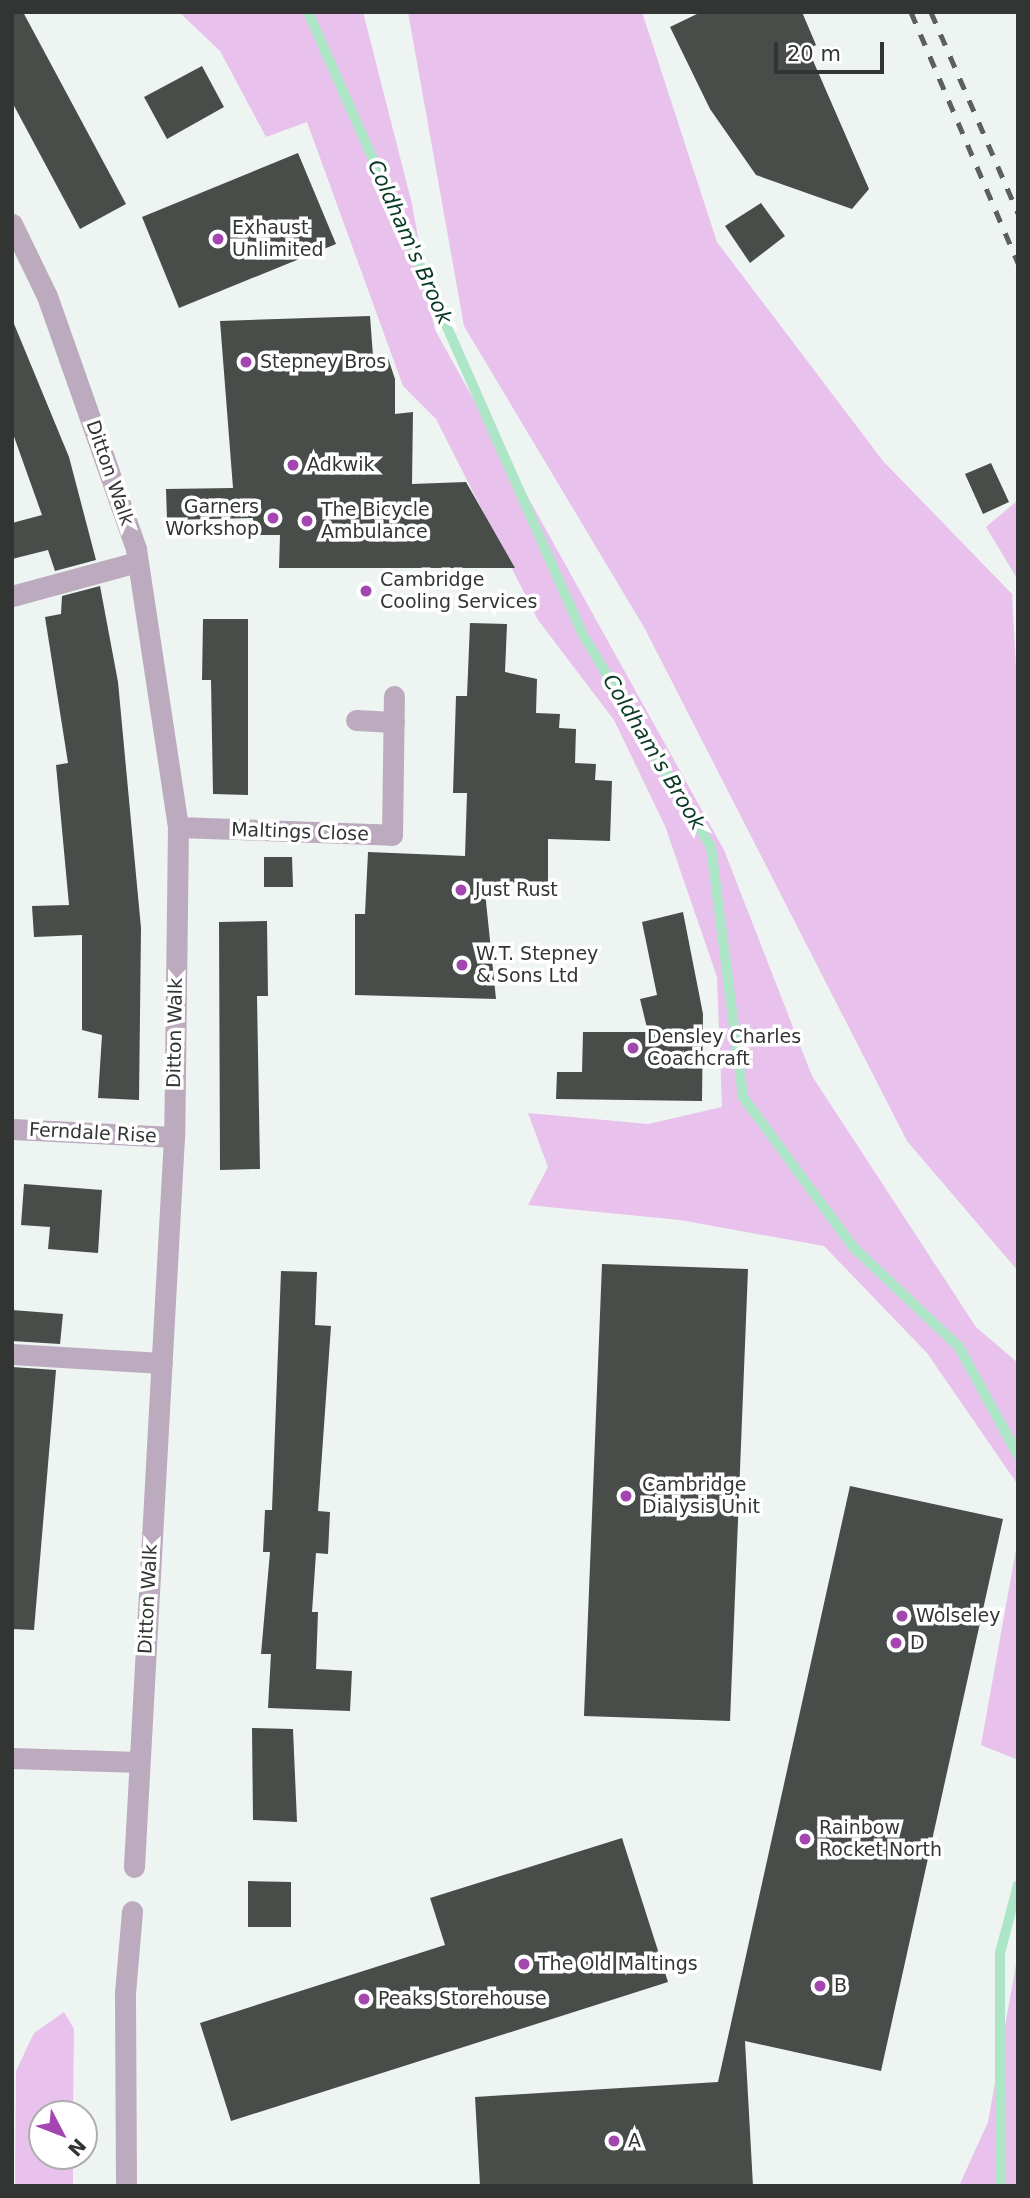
<!DOCTYPE html>
<style>
body{margin:0}
#map{position:relative;width:1030px;height:2198px;overflow:hidden;background:#eef4f1;font-family:"DejaVu Sans",sans-serif}
div>[style]{position:absolute}
[style*='--x']{left:calc(var(--x)*1px);top:calc(var(--y)*1px);width:calc(var(--w)*1px);rotate:calc(var(--a)*1deg)}
.green>*{inset:0;background:#e8c2ec}
.stream>*{height:10px;margin:-5px;padding:0 5px;transform-origin:5px;border-radius:5px;background:#ade6c7}
.building>*{inset:0;background:#484d4a}
.street>*{height:21px;margin:-10.5px;padding:0 10.5px;transform-origin:10.5px;border-radius:10.5px;background:#bcabbe}
.rail>*{height:5px;margin-top:-2.5px;transform-origin:0;background:repeating-linear-gradient(90deg,#5c5f5d 0 12px,transparent 0 24px)}
.dots>*{width:19px;height:19px;translate:-50% -50%;box-sizing:border-box;border:4px solid #fff;border-radius:50%}
span{translate:-50% -50%;white-space:nowrap;text-align:center;line-height:1.15;-webkit-text-stroke:7px #fff;paint-order:stroke}
.poi-label{font-size:19px;color:#323533}
.left{translate:0 -50%;text-align:left}
.right{translate:-100% -50%;text-align:right}
.street-label{font-size:19px;color:#323533}
.water-label{font-size:21px;color:#093824;font-style:italic}
.frame{position:absolute;inset:0;border:14px solid #323533;pointer-events:none}
.north{position:absolute;left:28px;top:2100px;width:70px;height:70px;box-sizing:border-box;background:#fff;border:2px solid #adaead;border-radius:50%;rotate:132deg;font-size:19px;font-weight:700;line-height:28px;text-align:center;color:#323533}
.north::after{content:'';display:block;margin:auto;width:24px;height:32px;background:#a446b0;clip-path:polygon(50% 0,100% 100%,50% 72%,0 100%)}
.scale{position:absolute;left:774px;top:42px;width:110px;height:32px;box-sizing:border-box;border:4px solid #323533;border-top:0;padding-left:9px;font-size:21px;line-height:24px;white-space:nowrap;color:#323533;-webkit-text-stroke:5px #fff;paint-order:stroke}
</style>
<div id="map">
<div class="green">
<div style="clip-path:polygon(179px 12px,363px 12px,412px 204px,435px 330px,724px 850px,812px 1076px,976px 1327px,1018px 1363px,1018px 1485px,927px 1353px,824px 1246px,680px 1220px,528px 1205px,548px 1167px,528px 1113px,648px 1124px,722px 1107px,717px 977px,665px 826px,614px 720px,538px 620px,436px 419px,403px 386px,307px 122px,266px 137px,220px 51px)"></div>
<div style="clip-path:polygon(408px 12px,642px 12px,717px 242px,883px 461px,1012px 594px,1018px 705px,1018px 1271px,907px 1141px,645px 629px,464px 326px)"></div>
<div style="clip-path:polygon(1018px 500px,1018px 580px,986px 527px)"></div>
<div style="clip-path:polygon(1018px 1538px,1018px 1760px,981px 1745px)"></div>
<div style="clip-path:polygon(1018px 1953px,1018px 2186px,959px 2186px,988px 2122px)"></div>
<div style="clip-path:polygon(64px 2012px,74px 2029px,73px 2114px,42px 2114px,42px 2156px,73px 2156px,73px 2186px,15px 2186px,16px 2071px,34px 2033px)"></div>
</div>
<div class="stream">
<div style="--x:308;--y:12;--w:681;--a:66.18"></div>
<div style="--x:583;--y:635;--w:248;--a:58.9"></div>
<div style="--x:711;--y:847;--w:252;--a:82.7"></div>
<div style="--x:743;--y:1097;--w:187;--a:53.7"></div>
<div style="--x:854;--y:1248;--w:144;--a:43.3"></div>
<div style="--x:959;--y:1347;--w:123;--a:61.4"></div>
<div style="--x:1000;--y:2186;--w:233;--a:-90"></div>
<div style="--x:1000;--y:1953;--w:70;--a:-75.2"></div>
</div>
<div class="building">
<div style="clip-path:polygon(12px 12px,23px 12px,126px 204px,80px 229px,12px 102px)"></div>
<div style="clip-path:polygon(701px 12px,802px 12px,816px 45px,808px 49px,869px 189px,852px 209px,756px 175px,710px 109px,670px 27px)"></div>
<div style="clip-path:polygon(202px 66px,224px 107px,167px 139px,144px 97px)"></div>
<div style="clip-path:polygon(298px 153px,336px 244px,179px 308px,142px 217px)"></div>
<div style="clip-path:polygon(761px 203px,785px 236px,750px 263px,725px 226px)"></div>
<div style="clip-path:polygon(370px 316px,373px 356px,387px 355px,395px 379px,395px 414px,413px 412px,412px 484px,466px 482px,515px 568px,279px 568px,280px 535px,253px 535px,253px 518px,167px 520px,166px 489px,233px 488px,220px 321px)"></div>
<div style="clip-path:polygon(12px 319px,69px 457px,96px 560px,55px 571px,48px 550px,12px 559px,12px 523px,42px 515px,12px 431px)"></div>
<div style="clip-path:polygon(991px 463px,1009px 502px,983px 514px,965px 474px)"></div>
<div style="clip-path:polygon(100px 586px,118px 682px,141px 928px,139px 1100px,98px 1098px,102px 1035px,82px 1030px,82px 935px,34px 937px,32px 906px,69px 905px,56px 765px,68px 763px,45px 617px,61px 614px,62px 596px)"></div>
<div style="clip-path:polygon(203px 619px,248px 619px,248px 795px,213px 794px,211px 680px,202px 680px)"></div>
<div style="clip-path:polygon(470px 623px,507px 624px,505px 672px,537px 679px,536px 713px,560px 714px,559px 728px,576px 729px,575px 763px,596px 764px,595px 780px,612px 781px,610px 841px,548px 839px,548px 883px,484px 882px,496px 999px,355px 995px,355px 914px,365px 914px,368px 852px,465px 856px,467px 793px,453px 793px,456px 696px,467px 696px)"></div>
<div style="clip-path:polygon(264px 857px,292px 857px,293px 887px,264px 887px)"></div>
<div style="clip-path:polygon(683px 912px,703px 1014px,702px 1101px,556px 1099px,557px 1072px,582px 1072px,583px 1032px,648px 1032px,640px 999px,657px 995px,642px 922px)"></div>
<div style="clip-path:polygon(267px 921px,268px 996px,257px 996px,260px 1169px,220px 1170px,219px 922px)"></div>
<div style="clip-path:polygon(24px 1184px,102px 1190px,98px 1253px,48px 1249px,50px 1227px,21px 1225px)"></div>
<div style="clip-path:polygon(602px 1264px,748px 1269px,730px 1721px,584px 1716px)"></div>
<div style="clip-path:polygon(281px 1271px,317px 1272px,315px 1325px,331px 1326px,318px 1511px,330px 1512px,328px 1554px,316px 1553px,312px 1612px,318px 1612px,316px 1669px,352px 1671px,350px 1711px,268px 1708px,271px 1654px,261px 1654px,270px 1552px,263px 1552px,265px 1510px,272px 1510px)"></div>
<div style="clip-path:polygon(12px 1310px,63px 1314px,60px 1344px,12px 1341px)"></div>
<div style="clip-path:polygon(12px 1367px,56px 1370px,34px 1630px,12px 1629px)"></div>
<div style="clip-path:polygon(850px 1486px,1003px 1519px,881px 2071px,745px 2041px,753px 2186px,480px 2186px,475px 2097px,718px 2082px)"></div>
<div style="clip-path:polygon(252px 1728px,293px 1729px,297px 1822px,253px 1820px)"></div>
<div style="clip-path:polygon(622px 1838px,668px 1982px,231px 2121px,200px 2023px,445px 1945px,430px 1898px)"></div>
<div style="clip-path:polygon(248px 1881px,291px 1882px,291px 1927px,248px 1927px)"></div>
</div>
<div class="street">
<div style="--x:12;--y:224;--w:80;--a:64.1"></div>
<div style="--x:47;--y:296;--w:268;--a:70.6"></div>
<div style="--x:136;--y:549;--w:281;--a:81.4"></div>
<div style="--x:178;--y:827;--w:310;--a:90.7"></div>
<div style="--x:174;--y:1137;--w:731;--a:93.14"></div>
<div style="--x:12;--y:596;--w:130;--a:-15.2"></div>
<div style="--x:356;--y:720;--w:38;--a:3"></div>
<div style="--x:178;--y:827;--w:214;--a:2.1"></div>
<div style="--x:392;--y:835;--w:139;--a:-89.2"></div>
<div style="--x:12;--y:1129;--w:162;--a:2.8"></div>
<div style="--x:12;--y:1354;--w:150;--a:3.4"></div>
<div style="--x:12;--y:1758;--w:127;--a:1.8"></div>
<div style="--x:126;--y:2186;--w:193;--a:-90.3"></div>
<div style="--x:125;--y:1993;--w:82;--a:-85.1"></div>
</div>
<div class="rail">
<div style="--x:911;--y:12;--w:273;--a:66.9"></div>
<div style="--x:931;--y:12;--w:219;--a:66.6"></div>
</div>
<div class="dots">
<div style="left:218px;top:239px;background:#a446b0"></div>
<div style="left:246px;top:362px;background:#a446b0"></div>
<div style="left:293px;top:465px;background:#a446b0"></div>
<div style="left:273px;top:518px;background:#a446b0"></div>
<div style="left:307px;top:521px;background:#a446b0"></div>
<div style="left:366px;top:591px;background:#a446b0"></div>
<div style="left:461px;top:890px;background:#a446b0"></div>
<div style="left:462px;top:965px;background:#a446b0"></div>
<div style="left:633px;top:1048px;background:#a446b0"></div>
<div style="left:626px;top:1496px;background:#a446b0"></div>
<div style="left:902px;top:1616px;background:#a446b0"></div>
<div style="left:896px;top:1643px;background:#a446b0"></div>
<div style="left:805px;top:1839px;background:#a446b0"></div>
<div style="left:524px;top:1964px;background:#a446b0"></div>
<div style="left:820px;top:1986px;background:#a446b0"></div>
<div style="left:364px;top:1999px;background:#a446b0"></div>
<div style="left:614px;top:2141px;background:#a446b0"></div>
</div>
<div class="poi-label">
<span class="left" style="left:232px;top:239px">Exhaust<br>Unlimited</span>
<span class="left" style="left:260px;top:362px">Stepney Bros</span>
<span class="left" style="left:307px;top:465px">Adkwik</span>
<span class="right" style="left:259px;top:518px">Garners<br>Workshop</span>
<span class="left" style="left:321px;top:521px">The Bicycle<br>Ambulance</span>
<span class="left" style="left:380px;top:591px">Cambridge<br>Cooling Services</span>
<span class="left" style="left:475px;top:890px">Just Rust</span>
<span class="left" style="left:476px;top:965px">W.T. Stepney<br>&amp; Sons Ltd</span>
<span class="left" style="left:647px;top:1048px">Densley Charles<br>Coachcraft</span>
<span class="left" style="left:642px;top:1496px">Cambridge<br>Dialysis Unit</span>
<span class="left" style="left:916px;top:1616px">Wolseley</span>
<span class="left" style="left:910px;top:1643px">D</span>
<span class="left" style="left:819px;top:1839px">Rainbow<br>Rocket North</span>
<span class="left" style="left:538px;top:1964px">The Old Maltings</span>
<span class="left" style="left:834px;top:1986px">B</span>
<span class="left" style="left:378px;top:1999px">Peaks Storehouse</span>
<span class="left" style="left:628px;top:2141px">A</span>
</div>
<div class="street-label">
<span style="left:110px;top:473px;rotate:71deg">Ditton Walk</span>
<span style="left:300px;top:832px;rotate:2deg">Maltings Close</span>
<span style="left:175px;top:1033px;rotate:-89deg">Ditton Walk</span>
<span style="left:93px;top:1133px;rotate:3deg">Ferndale Rise</span>
<span style="left:148px;top:1599px;rotate:-87deg">Ditton Walk</span>
</div>
<div class="water-label">
<span style="left:410px;top:242px;rotate:66deg">Coldham's Brook</span>
<span style="left:654px;top:752px;rotate:59deg">Coldham's Brook</span>
</div>
<div class="frame"></div>
<div class="north">N</div>
<div class="scale">20 m</div>
</div>
